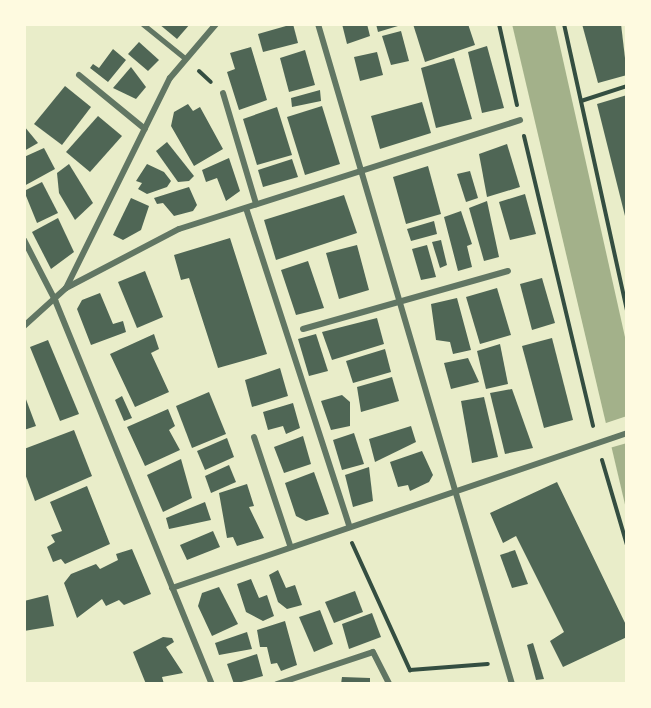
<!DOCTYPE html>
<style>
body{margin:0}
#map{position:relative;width:651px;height:708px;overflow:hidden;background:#e9edc9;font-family:"Roboto Condensed",sans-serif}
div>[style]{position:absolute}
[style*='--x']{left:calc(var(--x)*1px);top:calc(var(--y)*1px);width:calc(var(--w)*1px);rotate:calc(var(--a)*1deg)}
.water>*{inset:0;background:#a3b18a}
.pier>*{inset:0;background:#e9edc9}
.building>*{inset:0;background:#4f6655}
.path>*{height:4px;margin:-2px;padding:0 2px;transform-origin:2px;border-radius:2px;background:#344e41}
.service>*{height:4.5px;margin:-2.25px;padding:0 2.25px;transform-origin:2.25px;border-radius:2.25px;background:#617663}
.minor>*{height:6px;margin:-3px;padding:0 3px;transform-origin:3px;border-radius:3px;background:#617663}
span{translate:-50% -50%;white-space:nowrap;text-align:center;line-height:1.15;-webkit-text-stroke:5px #fefae0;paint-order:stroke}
.frame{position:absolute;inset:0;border:26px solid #fefae0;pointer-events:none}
</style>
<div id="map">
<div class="water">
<div style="clip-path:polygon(512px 24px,555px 24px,627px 346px,627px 513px)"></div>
</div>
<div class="pier">
<div style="clip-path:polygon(627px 416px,627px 443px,606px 449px,600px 425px)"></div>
</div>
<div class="building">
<div style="clip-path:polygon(159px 24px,190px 24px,177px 39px)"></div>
<div style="clip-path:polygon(293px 24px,298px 43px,263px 52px,258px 34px)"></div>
<div style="clip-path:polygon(342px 24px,367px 24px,370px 36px,347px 44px)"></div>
<div style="clip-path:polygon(376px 24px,397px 24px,398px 26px,378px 32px)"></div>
<div style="clip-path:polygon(413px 24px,468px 24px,475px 45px,425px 62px)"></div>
<div style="clip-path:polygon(582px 24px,621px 24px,627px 75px,598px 83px)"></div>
<div style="clip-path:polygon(401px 31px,409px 61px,391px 65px,382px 36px)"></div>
<div style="clip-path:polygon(139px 42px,159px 60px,148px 71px,128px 54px)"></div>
<div style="clip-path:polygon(487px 46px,504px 108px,482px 113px,468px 52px)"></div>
<div style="clip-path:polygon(251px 47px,267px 100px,239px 110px,227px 72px,235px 69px,230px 53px)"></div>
<div style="clip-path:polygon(113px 49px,126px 60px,108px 82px,90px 68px,93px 64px,99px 68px)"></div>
<div style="clip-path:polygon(305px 50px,315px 85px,289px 92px,280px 58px)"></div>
<div style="clip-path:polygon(377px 52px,383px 75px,360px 81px,354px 57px)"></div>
<div style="clip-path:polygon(454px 58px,472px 119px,436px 128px,421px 68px)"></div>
<div style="clip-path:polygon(131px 67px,146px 87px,136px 99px,113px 88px)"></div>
<div style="clip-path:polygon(65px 86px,91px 107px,62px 145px,34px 124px)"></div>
<div style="clip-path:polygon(320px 90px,321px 101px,292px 107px,291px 98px)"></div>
<div style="clip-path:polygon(627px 95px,627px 219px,626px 220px,597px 104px)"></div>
<div style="clip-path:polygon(422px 102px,431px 133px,380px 149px,371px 116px)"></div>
<div style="clip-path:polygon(188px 104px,193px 111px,200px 107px,223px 149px,194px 166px,171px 126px,174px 112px)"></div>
<div style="clip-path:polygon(322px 106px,340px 164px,305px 175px,287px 117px)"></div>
<div style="clip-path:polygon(277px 107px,292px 155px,257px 165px,243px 119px)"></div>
<div style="clip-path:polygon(98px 116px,122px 136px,90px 172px,66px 152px)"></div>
<div style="clip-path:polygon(24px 126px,38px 143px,24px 151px)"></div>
<div style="clip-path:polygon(167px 142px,194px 176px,189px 181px,178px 182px,156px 151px)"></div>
<div style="clip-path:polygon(507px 144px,520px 187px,487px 197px,479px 154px)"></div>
<div style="clip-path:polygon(44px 148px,55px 169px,24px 186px,24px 157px)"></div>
<div style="clip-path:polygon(229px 158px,240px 191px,226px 201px,217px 178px,206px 182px,202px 170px)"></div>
<div style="clip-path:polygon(292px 159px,298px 177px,263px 187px,258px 170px)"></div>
<div style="clip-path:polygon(69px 164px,93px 203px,75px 220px,59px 193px,57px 173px)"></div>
<div style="clip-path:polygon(147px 164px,164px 172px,171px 181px,167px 187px,147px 194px,138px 189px,142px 183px,136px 181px)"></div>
<div style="clip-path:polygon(428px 166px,441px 214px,406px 224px,393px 177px)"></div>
<div style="clip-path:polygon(470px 171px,478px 198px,466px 202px,457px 174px)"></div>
<div style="clip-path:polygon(42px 182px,58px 213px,37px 223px,24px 191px)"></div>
<div style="clip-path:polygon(189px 187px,197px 205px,193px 211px,174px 216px,163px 203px,157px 204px,154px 198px)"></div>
<div style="clip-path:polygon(525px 194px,536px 234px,510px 240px,499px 202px)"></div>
<div style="clip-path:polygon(344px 195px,357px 233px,276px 260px,264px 220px)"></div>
<div style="clip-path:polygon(131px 198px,149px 206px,141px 230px,123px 240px,113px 235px)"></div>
<div style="clip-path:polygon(487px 201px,499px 257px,484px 261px,469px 208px)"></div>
<div style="clip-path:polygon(461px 211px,472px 244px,467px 246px,472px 267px,458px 271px,444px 217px)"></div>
<div style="clip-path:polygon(58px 218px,74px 252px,51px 269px,32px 232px)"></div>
<div style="clip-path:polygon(434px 221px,437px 234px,411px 241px,407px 229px)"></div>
<div style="clip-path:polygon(230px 238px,267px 354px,218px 368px,189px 278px,181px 280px,174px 255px)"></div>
<div style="clip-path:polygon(441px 240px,447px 265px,440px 268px,432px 242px)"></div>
<div style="clip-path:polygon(357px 245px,369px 290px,339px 299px,326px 253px)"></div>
<div style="clip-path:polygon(427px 245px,436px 277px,421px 280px,412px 249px)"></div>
<div style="clip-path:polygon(308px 261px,324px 308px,296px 315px,281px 270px)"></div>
<div style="clip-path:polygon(145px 271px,163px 317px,137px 328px,118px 282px)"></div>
<div style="clip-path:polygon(542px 278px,555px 323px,532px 330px,520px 284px)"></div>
<div style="clip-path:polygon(497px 288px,511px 335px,480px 344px,466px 297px)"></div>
<div style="clip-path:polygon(100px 293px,113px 324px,123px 321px,126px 332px,91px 345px,77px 309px,82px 300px)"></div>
<div style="clip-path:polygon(457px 298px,471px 350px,453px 354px,450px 342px,436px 340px,431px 304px)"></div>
<div style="clip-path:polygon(377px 318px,384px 344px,332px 360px,322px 332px)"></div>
<div style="clip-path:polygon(154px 334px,159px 349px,151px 353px,169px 392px,135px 407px,110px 354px)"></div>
<div style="clip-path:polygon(316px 334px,328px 371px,309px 376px,298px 339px)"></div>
<div style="clip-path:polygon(552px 338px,573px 420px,544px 428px,522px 346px)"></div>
<div style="clip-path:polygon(48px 340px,79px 414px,60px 421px,30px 347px)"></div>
<div style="clip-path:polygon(500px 344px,508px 384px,486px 389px,477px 351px)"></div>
<div style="clip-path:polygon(385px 349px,391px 372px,353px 383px,346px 361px)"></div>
<div style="clip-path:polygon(468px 358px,479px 382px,451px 389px,444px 363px)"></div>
<div style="clip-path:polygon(280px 368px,288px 396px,252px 407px,245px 380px)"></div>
<div style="clip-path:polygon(392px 377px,399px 401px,361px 412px,357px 387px)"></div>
<div style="clip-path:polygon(512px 389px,533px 448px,505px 454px,490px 393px)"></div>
<div style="clip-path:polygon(209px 392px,226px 434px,192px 448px,176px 406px)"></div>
<div style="clip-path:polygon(24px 394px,36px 426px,24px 430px)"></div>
<div style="clip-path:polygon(342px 395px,350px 402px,350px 426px,331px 430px,321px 401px)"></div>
<div style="clip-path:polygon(122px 396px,132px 418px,124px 421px,115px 400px)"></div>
<div style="clip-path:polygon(484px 397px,498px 457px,472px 463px,461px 401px)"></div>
<div style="clip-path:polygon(293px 403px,300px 428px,286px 434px,283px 426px,268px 430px,263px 412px)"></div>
<div style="clip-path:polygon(168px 409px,175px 426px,169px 430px,180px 450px,145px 466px,127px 427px)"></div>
<div style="clip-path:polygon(411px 426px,416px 442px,375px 462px,369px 439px)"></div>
<div style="clip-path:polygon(74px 430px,92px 476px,35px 501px,24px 471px,24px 449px)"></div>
<div style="clip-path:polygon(354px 433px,364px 464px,342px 470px,333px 440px)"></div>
<div style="clip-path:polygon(303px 436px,311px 464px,284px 473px,274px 447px)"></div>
<div style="clip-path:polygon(227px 438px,234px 457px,205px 470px,197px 451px)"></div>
<div style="clip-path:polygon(422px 451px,433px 475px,429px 482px,410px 491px,408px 485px,398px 487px,390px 462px)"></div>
<div style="clip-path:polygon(181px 459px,192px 498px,163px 512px,147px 475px)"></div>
<div style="clip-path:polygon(229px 465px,236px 482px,211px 493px,205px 476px)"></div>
<div style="clip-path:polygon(369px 467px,373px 501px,353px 507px,345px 475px)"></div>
<div style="clip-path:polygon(314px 472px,329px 514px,306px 521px,296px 516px,285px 483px)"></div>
<div style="clip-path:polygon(557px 482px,627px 627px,627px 637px,563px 667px,550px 641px,564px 632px,516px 536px,503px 543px,490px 513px)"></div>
<div style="clip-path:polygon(247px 484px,254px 506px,249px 507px,264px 538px,237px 546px,233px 537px,227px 538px,219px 493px)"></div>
<div style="clip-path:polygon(87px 486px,110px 544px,65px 564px,61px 559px,53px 562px,47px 547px,55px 542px,51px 535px,62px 531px,50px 502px)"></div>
<div style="clip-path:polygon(205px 502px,211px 520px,169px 529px,166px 518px)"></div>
<div style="clip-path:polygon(213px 531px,220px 547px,187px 560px,180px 545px)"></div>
<div style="clip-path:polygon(132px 549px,151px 594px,124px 605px,119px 600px,106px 606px,102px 599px,77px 618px,64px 583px,71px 574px,96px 564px,100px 569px,118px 560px,116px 554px)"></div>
<div style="clip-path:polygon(515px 550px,528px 584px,512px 588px,500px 555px)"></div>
<div style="clip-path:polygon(278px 570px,286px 588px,295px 585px,302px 605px,287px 609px,278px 602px,269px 575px)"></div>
<div style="clip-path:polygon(251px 579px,259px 598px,267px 595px,274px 616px,263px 621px,246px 612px,237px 584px)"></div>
<div style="clip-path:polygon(219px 587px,238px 624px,212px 636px,198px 606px,202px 593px)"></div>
<div style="clip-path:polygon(355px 591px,363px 612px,334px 623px,325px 602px)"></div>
<div style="clip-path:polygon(48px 595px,54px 626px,24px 631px,24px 601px)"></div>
<div style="clip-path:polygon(320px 610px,333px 644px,314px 652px,299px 617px)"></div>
<div style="clip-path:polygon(372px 613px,381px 637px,349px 649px,342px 624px)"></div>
<div style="clip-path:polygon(285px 621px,297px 665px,281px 671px,277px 663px,271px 664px,267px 647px,260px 647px,257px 630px)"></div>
<div style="clip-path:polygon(247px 632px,252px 649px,219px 655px,215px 643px)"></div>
<div style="clip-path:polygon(163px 637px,172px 638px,174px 642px,166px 647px,183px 673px,162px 677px,164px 684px,146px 684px,133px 652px)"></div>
<div style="clip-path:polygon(533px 643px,544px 679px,536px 680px,527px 645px)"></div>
<div style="clip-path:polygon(257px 654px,263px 676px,234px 684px,227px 664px)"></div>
<div style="clip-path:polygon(342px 677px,370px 678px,370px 684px,341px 684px)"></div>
</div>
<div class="path">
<div style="--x:499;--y:24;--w:83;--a:77.5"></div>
<div style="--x:564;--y:24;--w:293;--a:77.6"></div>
<div style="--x:199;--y:71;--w:16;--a:43"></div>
<div style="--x:581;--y:101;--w:48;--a:-18.1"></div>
<div style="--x:524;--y:136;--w:298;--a:76.6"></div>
<div style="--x:602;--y:460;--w:89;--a:73.6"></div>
<div style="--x:352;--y:543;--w:140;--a:65.5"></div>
<div style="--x:410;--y:670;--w:78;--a:-4.4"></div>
</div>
<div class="service">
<div style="--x:143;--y:24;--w:54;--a:39"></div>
</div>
<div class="minor">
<div style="--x:318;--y:24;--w:688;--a:73.62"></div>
<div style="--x:79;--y:75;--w:85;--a:39.3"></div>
<div style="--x:223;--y:93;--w:116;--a:73.4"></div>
<div style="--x:246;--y:208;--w:333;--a:72"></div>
<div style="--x:24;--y:240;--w:68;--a:62.7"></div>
<div style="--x:55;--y:300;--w:415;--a:67.8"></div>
<div style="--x:66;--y:288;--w:127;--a:-27.6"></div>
<div style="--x:179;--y:229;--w:358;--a:-17.7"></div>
<div style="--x:24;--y:326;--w:57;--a:-42.1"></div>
<div style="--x:66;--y:288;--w:234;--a:-63.7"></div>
<div style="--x:170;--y:78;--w:71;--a:-49.6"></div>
<div style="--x:303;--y:329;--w:213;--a:-15.8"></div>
<div style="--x:254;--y:437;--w:114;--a:71.6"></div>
<div style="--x:172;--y:588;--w:481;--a:-18.8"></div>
<div style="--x:277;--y:684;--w:101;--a:-18.4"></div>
<div style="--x:373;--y:652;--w:36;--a:63"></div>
</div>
<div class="frame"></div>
</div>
